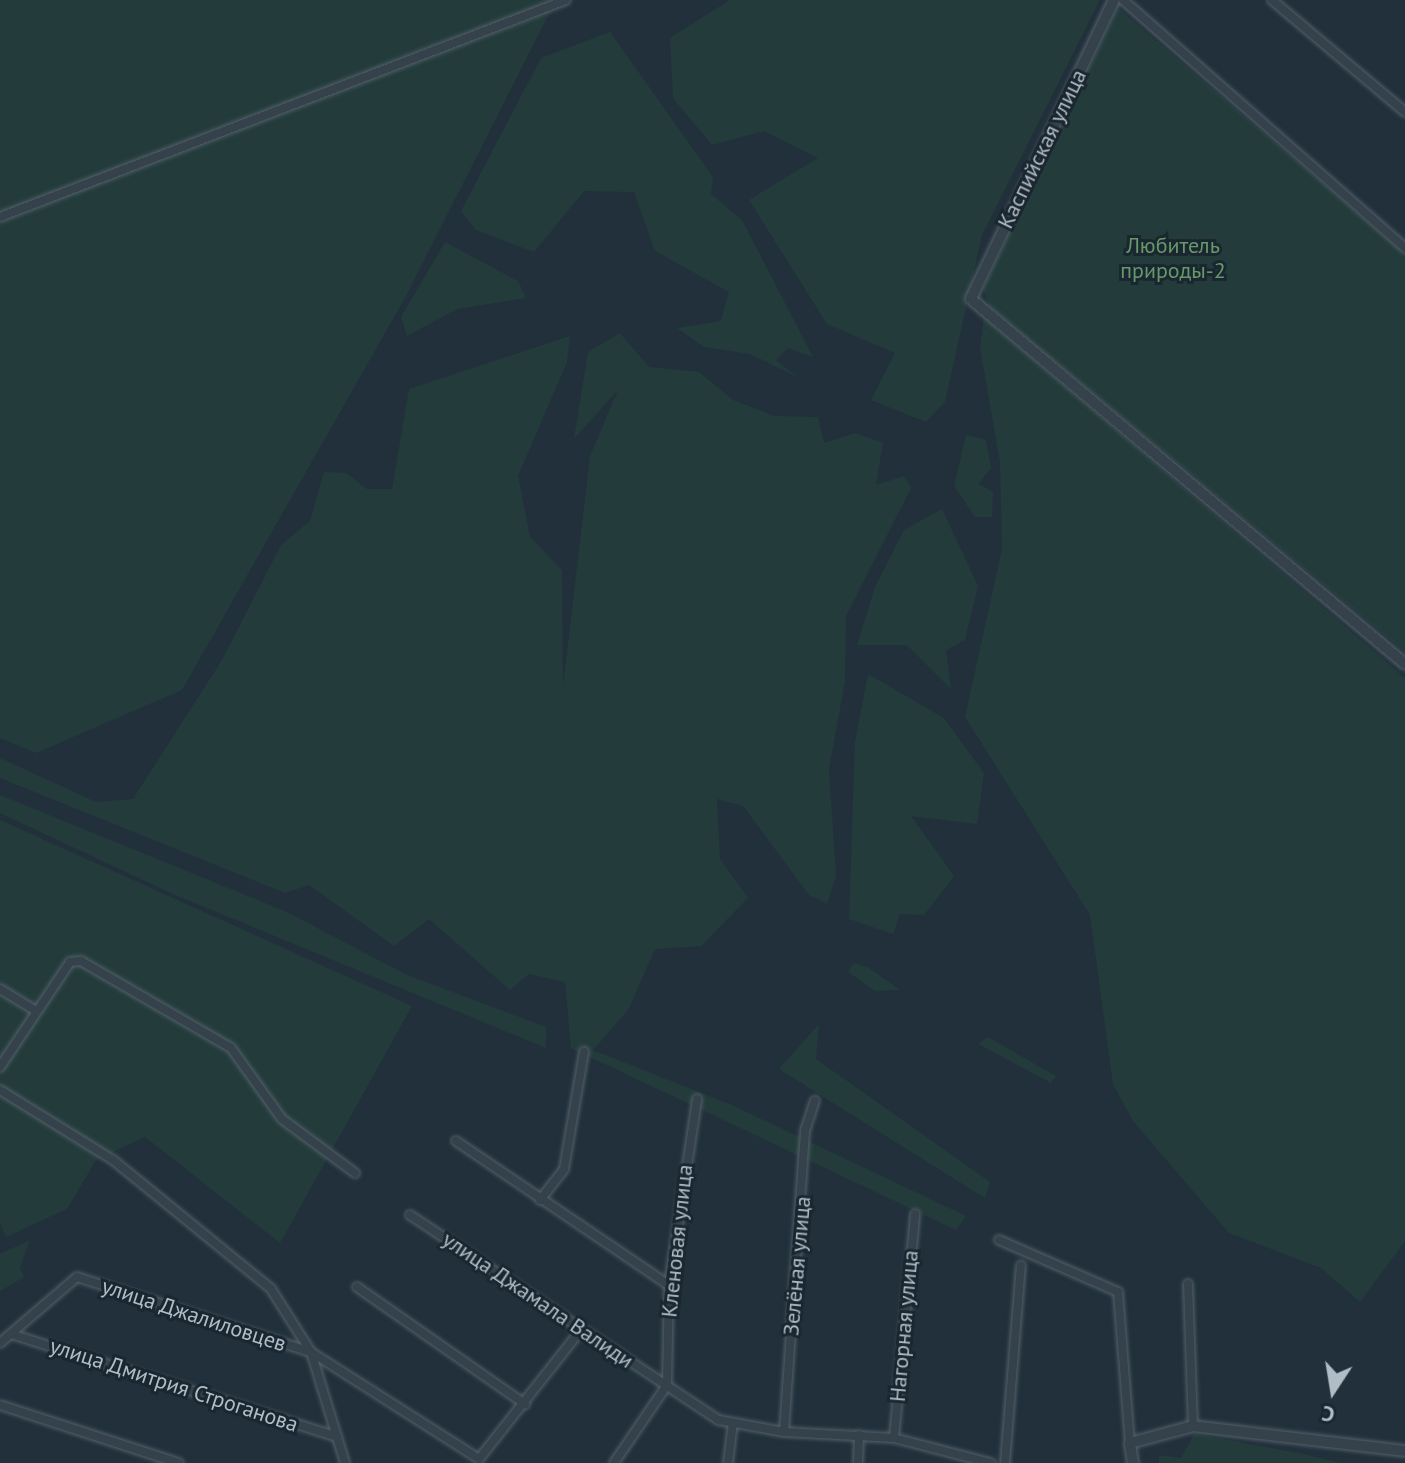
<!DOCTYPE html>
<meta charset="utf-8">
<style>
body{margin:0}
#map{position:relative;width:1405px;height:1463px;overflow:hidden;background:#21303b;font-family:"PT Sans",sans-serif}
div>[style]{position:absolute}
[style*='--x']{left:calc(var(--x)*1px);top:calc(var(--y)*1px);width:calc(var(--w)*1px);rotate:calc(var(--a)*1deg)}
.green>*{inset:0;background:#233c3b}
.roads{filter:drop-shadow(0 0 2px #536069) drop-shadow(0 0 2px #536069)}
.minor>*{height:8px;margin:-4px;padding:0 4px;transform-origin:4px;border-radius:4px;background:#35424b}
.tertiary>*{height:10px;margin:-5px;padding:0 5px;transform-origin:5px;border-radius:5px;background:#35424b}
span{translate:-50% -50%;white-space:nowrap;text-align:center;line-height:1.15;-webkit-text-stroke:6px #1a2730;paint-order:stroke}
.street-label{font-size:22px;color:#b0bdc7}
.park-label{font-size:22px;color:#669969}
.north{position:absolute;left:1293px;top:1351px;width:80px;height:80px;-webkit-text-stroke:6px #1a2730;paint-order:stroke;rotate:192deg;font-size:22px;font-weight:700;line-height:32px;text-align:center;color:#b0bdc7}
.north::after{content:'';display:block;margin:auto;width:28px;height:36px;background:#b0bdc7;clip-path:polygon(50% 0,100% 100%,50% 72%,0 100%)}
</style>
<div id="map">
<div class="green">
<div style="clip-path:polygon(0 0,556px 0,406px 296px,182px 690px,36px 753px,0 738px)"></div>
<div style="clip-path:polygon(730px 0,1100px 0,982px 235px,945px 402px,926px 422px,871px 400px,895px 353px,827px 324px,749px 200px,818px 158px,764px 131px,712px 145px,673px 98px,670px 38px)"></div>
<div style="clip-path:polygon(1118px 8px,1405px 254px,1405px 652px,989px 306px,983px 289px)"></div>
<div style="clip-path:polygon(610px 32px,713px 177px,711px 194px,742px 220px,813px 357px,788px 348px,776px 360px,797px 377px,750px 354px,704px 347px,677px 328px,721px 321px,729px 292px,655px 251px,634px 192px,584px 191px,534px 252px,476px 230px,461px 211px,541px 58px)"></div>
<div style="clip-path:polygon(445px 242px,518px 281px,526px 298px,457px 309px,407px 336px,401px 317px)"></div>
<div style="clip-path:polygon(984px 317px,1405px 678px,1405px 1241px,1360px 1302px,1321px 1268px,1229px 1233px,1133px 1121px,1113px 1084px,1090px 915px,965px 717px,1002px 549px,1000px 462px,980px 348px)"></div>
<div style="clip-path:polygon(620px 333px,649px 367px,699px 372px,733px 400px,774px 416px,818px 417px,824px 443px,855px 433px,883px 443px,876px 485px,904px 476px,911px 488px,846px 616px,845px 681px,829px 769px,836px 876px,827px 904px,809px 895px,743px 806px,717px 799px,720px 859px,748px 898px,701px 946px,655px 949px,628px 1010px,593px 1050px,734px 1106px,966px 1216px,956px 1230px,571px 1048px,565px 982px,529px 974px,510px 990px,429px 919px,394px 946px,309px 885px,285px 893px,0 778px,0 758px,96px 802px,133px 799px,222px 660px,281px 545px,310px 521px,324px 472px,346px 473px,367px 489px,392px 489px,409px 389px,570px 336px,567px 362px,518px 476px,530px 537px,562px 570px,563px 687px,590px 456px,618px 390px,574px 439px,588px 352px)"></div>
<div style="clip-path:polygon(966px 435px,986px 440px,991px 468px,978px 484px,993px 492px,992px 517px,975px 517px,954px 486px)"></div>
<div style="clip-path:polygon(942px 509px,978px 586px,965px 640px,946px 650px,951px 689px,907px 645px,857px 645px,875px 587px,904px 530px)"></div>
<div style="clip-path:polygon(868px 674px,944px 718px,984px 773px,977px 824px,911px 816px,954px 876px,924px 915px,900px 914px,893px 934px,849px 919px,855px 742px)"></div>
<div style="clip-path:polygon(0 795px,287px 912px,405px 974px,546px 1027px,546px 1048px,173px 894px,0 813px)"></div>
<div style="clip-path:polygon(0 820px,412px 1006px,280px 1243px,145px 1137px,96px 1160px,67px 1209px,6px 1237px,0 1223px)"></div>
<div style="clip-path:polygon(854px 963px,869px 968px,900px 990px,875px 991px,848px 972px)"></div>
<div style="clip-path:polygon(819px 1024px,816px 1059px,990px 1182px,985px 1198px,779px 1069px)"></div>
<div style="clip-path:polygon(988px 1037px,1012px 1051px,1056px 1076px,1051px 1083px,978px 1044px)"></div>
<div style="clip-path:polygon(30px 1240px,20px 1267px,24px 1277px,0 1291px,0 1254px)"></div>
<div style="clip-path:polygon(1194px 1434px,1299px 1453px,1341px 1463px,1159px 1463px,1159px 1455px,1181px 1458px)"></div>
</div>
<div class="roads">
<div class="minor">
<div style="--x:1123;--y:0;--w:376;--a:41.3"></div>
<div style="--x:1272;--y:0;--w:174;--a:40.1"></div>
<div style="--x:0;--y:217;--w:606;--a:-20.98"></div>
<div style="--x:0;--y:989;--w:42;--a:31.4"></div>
<div style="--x:0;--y:1067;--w:126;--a:-56.3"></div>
<div style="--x:70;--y:962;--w:11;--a:-5"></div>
<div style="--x:81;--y:961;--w:173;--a:30.1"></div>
<div style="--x:231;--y:1048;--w:87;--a:54.3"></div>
<div style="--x:282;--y:1119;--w:91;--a:36.5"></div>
<div style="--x:0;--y:1090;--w:133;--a:31.8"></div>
<div style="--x:113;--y:1160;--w:204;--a:39.2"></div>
<div style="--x:271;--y:1289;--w:75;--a:57.6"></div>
<div style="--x:456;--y:1141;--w:257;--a:34.1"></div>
<div style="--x:540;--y:1200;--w:39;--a:-52"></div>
<div style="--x:564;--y:1169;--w:119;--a:-80.3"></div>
<div style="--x:410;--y:1215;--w:371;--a:33.6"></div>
<div style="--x:719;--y:1420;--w:66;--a:10.5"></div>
<div style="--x:784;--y:1432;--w:110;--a:3.1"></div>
<div style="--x:894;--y:1438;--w:100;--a:14.5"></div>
<div style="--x:999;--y:1240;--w:130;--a:23.6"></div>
<div style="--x:1118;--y:1292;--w:151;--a:85.5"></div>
<div style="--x:1188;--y:1284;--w:142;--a:88"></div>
<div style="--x:357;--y:1287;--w:205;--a:34.9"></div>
<div style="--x:11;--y:1334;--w:342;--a:17.5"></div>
<div style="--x:0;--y:1343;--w:101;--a:-40.6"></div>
<div style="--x:77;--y:1277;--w:245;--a:17.8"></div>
<div style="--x:667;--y:1385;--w:100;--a:-88.9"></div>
<div style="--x:669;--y:1285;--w:188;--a:-81.4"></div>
<div style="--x:0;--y:1405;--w:188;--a:18"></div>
<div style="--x:784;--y:1432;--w:302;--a:-86"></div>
<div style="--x:805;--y:1131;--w:32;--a:-72"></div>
<div style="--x:894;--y:1438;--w:225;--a:-84.6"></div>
<div style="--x:345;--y:1463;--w:116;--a:-107"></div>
<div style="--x:311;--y:1352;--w:199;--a:32.5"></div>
<div style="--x:479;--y:1459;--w:163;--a:-51.7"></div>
<div style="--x:614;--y:1463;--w:94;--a:-55.8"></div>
<div style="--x:728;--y:1463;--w:38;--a:-83"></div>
<div style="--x:858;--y:1463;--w:28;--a:-88"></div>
<div style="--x:1005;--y:1463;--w:198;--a:-85.4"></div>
</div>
<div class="tertiary">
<div style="--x:1114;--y:0;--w:331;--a:115.6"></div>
<div style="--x:971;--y:299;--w:567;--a:40.06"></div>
<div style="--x:1133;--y:1463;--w:20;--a:-99"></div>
<div style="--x:1130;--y:1443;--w:65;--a:-15.1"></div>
<div style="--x:1193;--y:1426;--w:213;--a:6.7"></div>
</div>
</div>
<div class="street-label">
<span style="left:1042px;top:149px;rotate:-64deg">Каспийская улица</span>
<span style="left:677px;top:1241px;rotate:-84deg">Кленовая улица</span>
<span style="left:797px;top:1266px;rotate:-85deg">Зелёная улица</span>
<span style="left:538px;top:1300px;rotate:34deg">улица Джамала Валиди</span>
<span style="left:194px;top:1315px;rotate:18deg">улица Джалиловцев</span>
<span style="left:904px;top:1326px;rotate:-85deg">Нагорная улица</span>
<span style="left:174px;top:1385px;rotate:18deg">улица Дмитрия Строганова</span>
</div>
<div class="park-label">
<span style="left:1173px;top:258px">Любитель<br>природы-2</span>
</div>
<div class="north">С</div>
</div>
